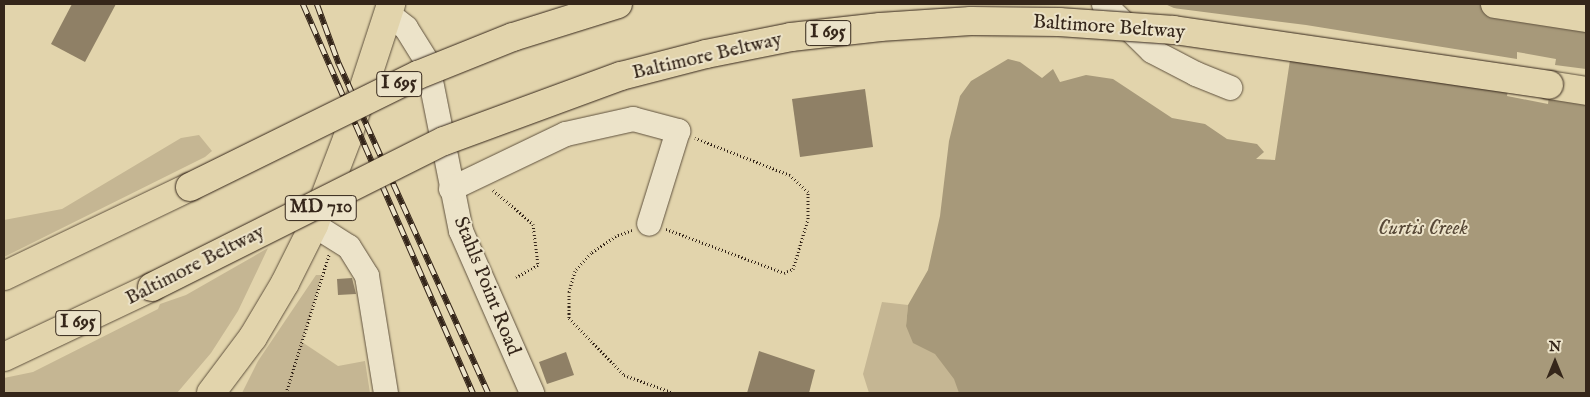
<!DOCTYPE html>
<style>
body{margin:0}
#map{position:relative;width:1590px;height:397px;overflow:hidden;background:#e2d4ac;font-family:"IM FELL English",serif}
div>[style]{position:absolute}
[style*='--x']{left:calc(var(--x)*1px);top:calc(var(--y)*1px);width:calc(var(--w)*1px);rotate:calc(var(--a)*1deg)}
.green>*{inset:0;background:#c5b693}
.water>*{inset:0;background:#a7997a}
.pier>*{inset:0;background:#e2d4ac}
.building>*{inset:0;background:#8f8066}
.path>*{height:3px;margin-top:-1.5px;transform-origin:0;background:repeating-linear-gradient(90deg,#35261a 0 1px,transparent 0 3.5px)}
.roads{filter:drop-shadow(0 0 1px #60523e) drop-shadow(0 0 1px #60523e)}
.minor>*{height:24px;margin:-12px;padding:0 12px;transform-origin:12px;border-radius:12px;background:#ece3c9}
.major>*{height:28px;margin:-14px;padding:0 14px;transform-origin:14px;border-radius:14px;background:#e2d4ac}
.highway>*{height:28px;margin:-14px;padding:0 14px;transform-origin:14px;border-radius:14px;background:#e2d4ac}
.rail>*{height:5.5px;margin-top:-2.75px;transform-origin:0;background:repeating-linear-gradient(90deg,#ece3c9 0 11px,#35261a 0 22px);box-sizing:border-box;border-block:1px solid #35261a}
.bridges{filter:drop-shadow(0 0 1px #35261a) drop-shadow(0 0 1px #35261a)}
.highway-bridge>*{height:28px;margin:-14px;padding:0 14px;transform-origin:14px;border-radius:14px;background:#e2d4ac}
span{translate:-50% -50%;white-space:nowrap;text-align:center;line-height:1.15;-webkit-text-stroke:4px #ece3c9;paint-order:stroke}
.shield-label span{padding:1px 4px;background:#ece3c9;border:1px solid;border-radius:4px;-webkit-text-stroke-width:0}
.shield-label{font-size:19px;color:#35261a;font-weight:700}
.street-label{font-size:20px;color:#35261a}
.water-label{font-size:21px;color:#574837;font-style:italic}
.frame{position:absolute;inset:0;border:5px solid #35261a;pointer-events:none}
.north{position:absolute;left:1530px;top:337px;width:50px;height:50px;-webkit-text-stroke:4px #ece3c9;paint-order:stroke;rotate:0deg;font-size:14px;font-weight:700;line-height:20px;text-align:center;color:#35261a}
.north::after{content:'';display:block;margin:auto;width:18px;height:22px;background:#35261a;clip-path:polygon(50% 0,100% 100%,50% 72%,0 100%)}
</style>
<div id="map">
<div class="green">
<div style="clip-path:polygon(199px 135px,212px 151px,205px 157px,4px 257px,4px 220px,62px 209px,181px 138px)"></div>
<div style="clip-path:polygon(268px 248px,238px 311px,211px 353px,177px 393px,4px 393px,4px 378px,33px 372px,158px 309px,160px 304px,186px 295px)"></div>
<div style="clip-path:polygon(316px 275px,322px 275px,302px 342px,338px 366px,365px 361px,370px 393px,242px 393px,258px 361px)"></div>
<div style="clip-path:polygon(882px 302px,908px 305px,906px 326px,1048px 393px,869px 393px,863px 374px)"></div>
</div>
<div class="water">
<div style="clip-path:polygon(1165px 4px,1586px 4px,1586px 393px,959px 393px,954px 379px,935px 354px,913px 343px,906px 326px,908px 305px,928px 270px,940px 216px,949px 141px,960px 96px,971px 81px,1008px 59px,1020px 62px,1042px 78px,1053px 69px,1060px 82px,1086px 75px,1113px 79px,1172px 118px,1205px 124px,1227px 139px,1257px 144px,1264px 152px,1256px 159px,1275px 160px,1290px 60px)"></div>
</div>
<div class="pier">
<div style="clip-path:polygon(1165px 7px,1306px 25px,1517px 59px,1517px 52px,1556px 59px,1555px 65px,1586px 69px,1586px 101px,1549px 96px,1548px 104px,1507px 96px,1508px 89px,1216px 31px)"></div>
</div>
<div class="building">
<div style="clip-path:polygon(72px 4px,116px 4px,85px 62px,51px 44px)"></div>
<div style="clip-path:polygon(865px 89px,873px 147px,800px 157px,792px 99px)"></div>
<div style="clip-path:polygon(352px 278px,356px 294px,338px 295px,337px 279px)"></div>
<div style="clip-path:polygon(759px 351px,815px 370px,809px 393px,747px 393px)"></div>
<div style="clip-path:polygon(566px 352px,574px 375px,547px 384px,539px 362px)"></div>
</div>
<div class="path">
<div style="--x:493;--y:190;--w:52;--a:40.4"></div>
<div style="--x:533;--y:224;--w:41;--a:83"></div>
<div style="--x:538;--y:265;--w:25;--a:151"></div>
<div style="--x:666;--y:229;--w:126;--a:20.4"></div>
<div style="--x:784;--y:273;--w:10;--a:-24"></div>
<div style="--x:793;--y:269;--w:52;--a:-73.3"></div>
<div style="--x:808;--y:219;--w:27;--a:-90"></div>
<div style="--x:808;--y:192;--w:25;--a:-137"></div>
<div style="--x:790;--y:175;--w:102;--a:-158.7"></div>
<div style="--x:632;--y:230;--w:17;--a:159"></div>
<div style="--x:616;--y:236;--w:30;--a:146"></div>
<div style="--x:591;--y:253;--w:24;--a:132"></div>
<div style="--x:575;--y:271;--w:22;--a:106"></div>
<div style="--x:569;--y:292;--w:26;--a:90"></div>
<div style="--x:569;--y:318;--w:79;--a:46"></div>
<div style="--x:624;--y:375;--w:53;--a:19.8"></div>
<div style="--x:286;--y:393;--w:145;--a:-72.7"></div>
</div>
<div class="roads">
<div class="minor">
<div style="--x:1104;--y:4;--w:67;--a:44.4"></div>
<div style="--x:1152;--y:51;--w:50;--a:27.6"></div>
<div style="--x:1196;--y:74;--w:37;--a:22"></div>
<div style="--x:387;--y:13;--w:24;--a:38"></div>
<div style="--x:406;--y:28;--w:39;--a:58"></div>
<div style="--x:427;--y:61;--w:173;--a:78.7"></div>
<div style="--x:461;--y:231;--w:177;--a:66.3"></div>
<div style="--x:451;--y:189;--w:127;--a:-25.6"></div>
<div style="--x:566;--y:134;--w:69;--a:-12.6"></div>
<div style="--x:633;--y:119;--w:47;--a:14.9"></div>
<div style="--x:678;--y:131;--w:97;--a:107.3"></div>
<div style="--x:314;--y:225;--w:41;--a:32.2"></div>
<div style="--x:349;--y:247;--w:34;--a:58"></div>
<div style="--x:367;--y:276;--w:119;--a:80.8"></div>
</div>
<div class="major">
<div style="--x:211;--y:393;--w:70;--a:-53.1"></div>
<div style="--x:253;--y:337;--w:63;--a:-59.3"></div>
<div style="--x:285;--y:283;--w:65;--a:-63.4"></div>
<div style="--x:314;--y:225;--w:92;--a:-69"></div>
<div style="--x:347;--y:139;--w:142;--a:-71.9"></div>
</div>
<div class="highway">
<div style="--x:1495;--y:4;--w:92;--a:8.7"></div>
<div style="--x:1549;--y:85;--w:37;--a:9"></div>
<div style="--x:4;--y:276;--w:206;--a:-25.6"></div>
<div style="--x:4;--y:357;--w:164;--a:-25.3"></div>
</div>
</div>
<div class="rail">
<div style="--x:303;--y:4;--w:425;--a:66.4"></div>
<div style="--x:317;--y:4;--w:64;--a:69.9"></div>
<div style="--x:339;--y:64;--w:361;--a:65.6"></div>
</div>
<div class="bridges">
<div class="highway-bridge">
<div style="--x:190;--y:187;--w:254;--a:-26.2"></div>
<div style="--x:418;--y:75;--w:102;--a:-21.8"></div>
<div style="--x:513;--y:37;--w:110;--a:-17.4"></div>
<div style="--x:152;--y:287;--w:326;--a:-26.6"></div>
<div style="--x:444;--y:141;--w:189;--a:-20.2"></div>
<div style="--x:621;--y:76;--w:88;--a:-14.5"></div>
<div style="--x:706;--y:54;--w:87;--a:-11.3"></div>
<div style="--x:791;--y:37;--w:90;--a:-6.4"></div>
<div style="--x:880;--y:27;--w:91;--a:-3.8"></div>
<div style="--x:971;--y:21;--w:88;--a:0.7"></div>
<div style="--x:1059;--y:22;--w:115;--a:4"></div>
<div style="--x:1174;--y:30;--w:379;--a:8.3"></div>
</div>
</div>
<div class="shield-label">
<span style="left:828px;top:33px">I 695</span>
<span style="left:399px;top:84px">I 695</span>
<span style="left:321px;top:208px">MD 710</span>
<span style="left:78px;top:323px">I 695</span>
</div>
<div class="street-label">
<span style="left:1109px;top:27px;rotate:4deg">Baltimore Beltway</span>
<span style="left:707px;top:56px;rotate:-13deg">Baltimore Beltway</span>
<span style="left:195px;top:265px;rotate:-27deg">Baltimore Beltway</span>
<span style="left:487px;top:286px;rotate:68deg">Stahls Point Road</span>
</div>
<div class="water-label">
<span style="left:1423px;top:229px">Curtis Creek</span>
</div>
<div class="frame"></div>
<div class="north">N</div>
</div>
